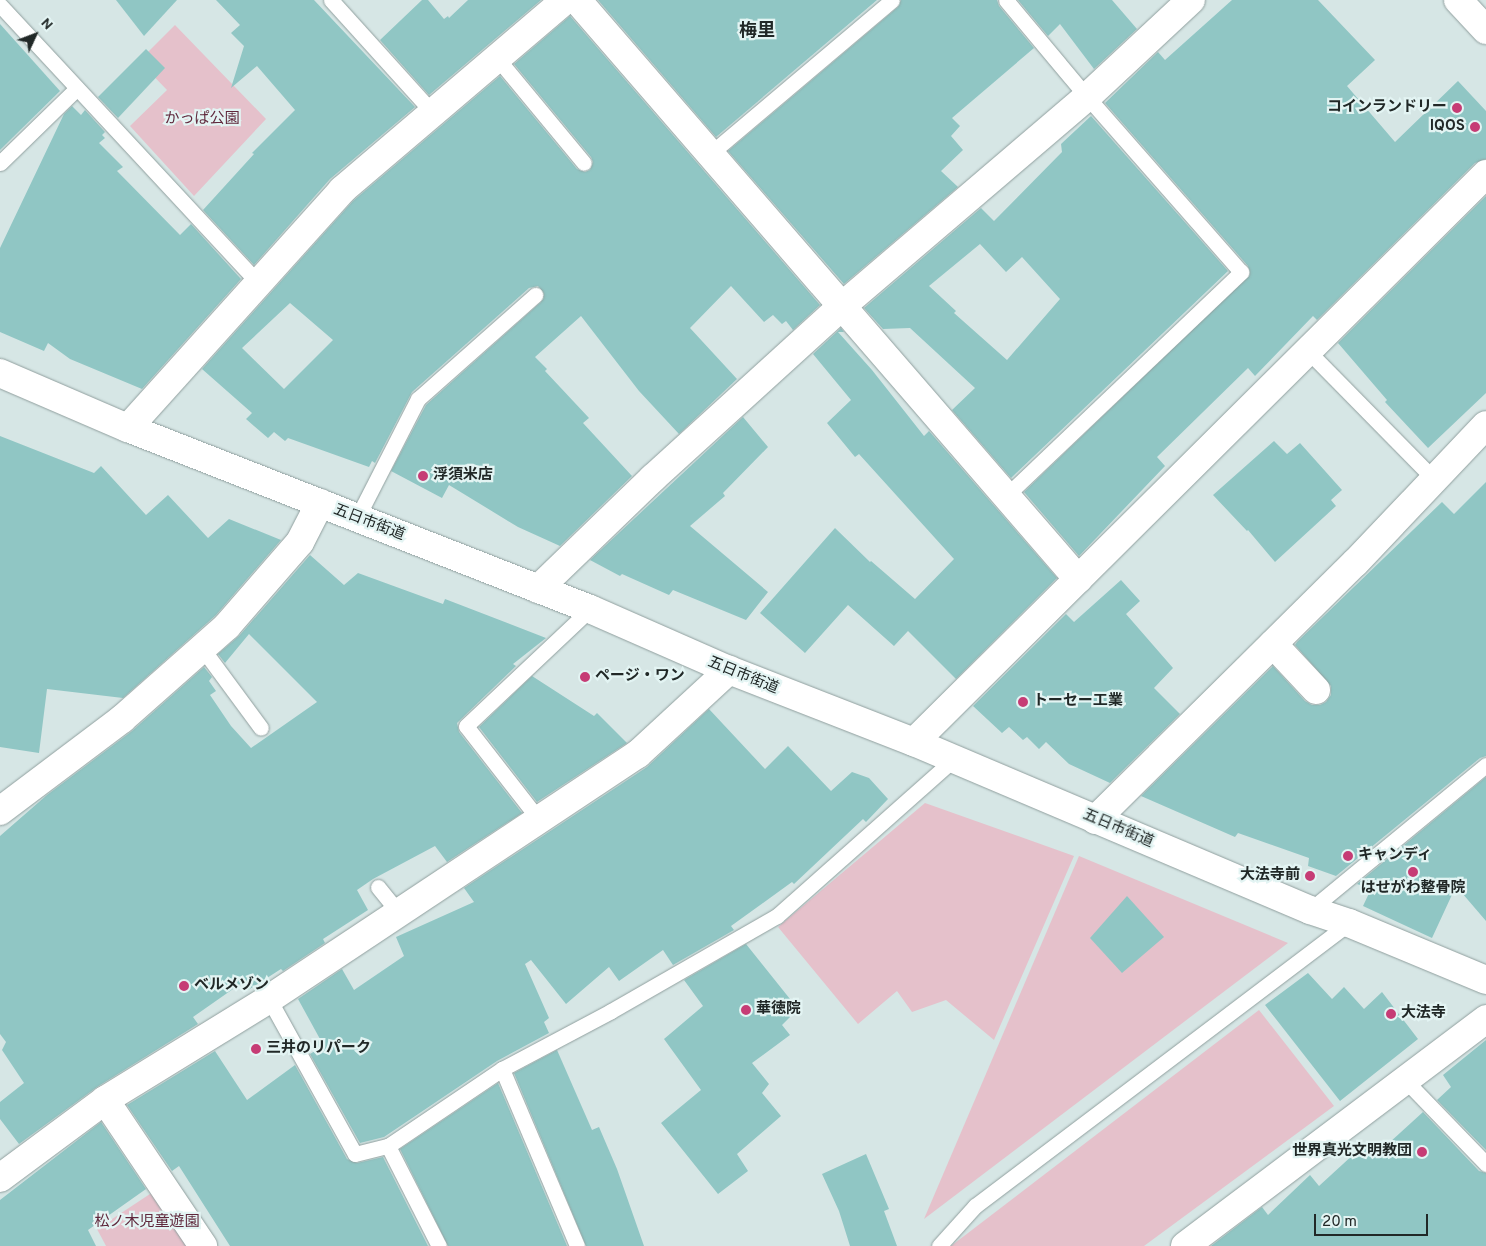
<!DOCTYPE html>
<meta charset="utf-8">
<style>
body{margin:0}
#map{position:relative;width:1486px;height:1246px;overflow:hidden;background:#d6e6e5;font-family:Overpass,"Noto Sans JP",sans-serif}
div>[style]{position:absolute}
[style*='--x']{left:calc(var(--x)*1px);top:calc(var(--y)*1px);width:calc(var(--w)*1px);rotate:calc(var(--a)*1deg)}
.green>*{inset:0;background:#e5c1cb}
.building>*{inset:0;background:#90c6c4}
.roads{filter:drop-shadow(0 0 1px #909f9e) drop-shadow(0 0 1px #909f9e)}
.lane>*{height:15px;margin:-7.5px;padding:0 7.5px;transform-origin:7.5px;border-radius:7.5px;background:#fff}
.street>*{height:28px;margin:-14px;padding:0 14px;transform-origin:14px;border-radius:14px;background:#fff}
.primary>*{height:28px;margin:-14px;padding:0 14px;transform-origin:14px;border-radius:14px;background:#fff}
.dots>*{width:14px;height:14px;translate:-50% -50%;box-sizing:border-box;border:2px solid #e3f4f3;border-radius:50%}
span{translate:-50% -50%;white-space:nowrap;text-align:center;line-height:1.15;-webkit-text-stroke:4.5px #e3f4f3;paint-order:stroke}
.poi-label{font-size:15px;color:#212827;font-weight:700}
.right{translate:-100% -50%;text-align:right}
.left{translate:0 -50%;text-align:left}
.park-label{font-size:15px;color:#60283c}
.street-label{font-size:15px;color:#212827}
.quarter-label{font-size:18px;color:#212827;font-weight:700}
.north{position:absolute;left:10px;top:10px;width:50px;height:50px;-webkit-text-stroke:4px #e3f4f3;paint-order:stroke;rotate:47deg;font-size:14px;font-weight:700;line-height:20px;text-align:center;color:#212827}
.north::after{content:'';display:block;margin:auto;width:18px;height:22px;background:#212827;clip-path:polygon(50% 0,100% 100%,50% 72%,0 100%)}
.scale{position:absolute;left:1314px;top:1214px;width:114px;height:22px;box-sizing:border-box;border:2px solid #212827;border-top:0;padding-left:6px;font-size:15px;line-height:18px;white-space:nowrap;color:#212827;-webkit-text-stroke:4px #e3f4f3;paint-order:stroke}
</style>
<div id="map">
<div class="green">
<div style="clip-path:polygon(175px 25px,266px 119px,194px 196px,130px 126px,167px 90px,139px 61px)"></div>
<div style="clip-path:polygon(925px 803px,1074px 856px,994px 1040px,946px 1000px,912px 1012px,897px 991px,858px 1024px,778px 927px)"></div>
<div style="clip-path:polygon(1079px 856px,1288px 943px,924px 1219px)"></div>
<div style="clip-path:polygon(1259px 1010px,1334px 1106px,1144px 1246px,951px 1246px)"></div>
<div style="clip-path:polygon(153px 1192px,190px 1246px,106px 1246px,97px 1229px)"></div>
</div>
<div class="building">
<div style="clip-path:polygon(116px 0,177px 0,144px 36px)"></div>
<div style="clip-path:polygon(216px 0,314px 0,415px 107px,330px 179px,254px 265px,203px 210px,254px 154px,252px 153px,295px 110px,257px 66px,231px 88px,244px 46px,231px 33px,240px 25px)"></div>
<div style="clip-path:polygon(422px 0,428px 0,444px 19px,448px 16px,449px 18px,468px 0,541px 0,429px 95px,380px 40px)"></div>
<div style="clip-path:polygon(598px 0,877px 0,716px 137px)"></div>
<div style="clip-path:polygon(901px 0,997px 0,999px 6px,1034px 48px,952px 118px,960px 126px,951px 136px,963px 150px,941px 171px,958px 187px,844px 284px,728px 151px,898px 7px)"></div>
<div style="clip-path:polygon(1018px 0,1112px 0,1137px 29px,1094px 69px,1060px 24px,1048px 36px)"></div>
<div style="clip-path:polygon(1232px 0,1318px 0,1375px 60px,1347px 86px,1395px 142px,1458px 81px,1486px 111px,1486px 159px,1475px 163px,1317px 320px,1313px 316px,1255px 376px,1248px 368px,1157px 457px,1165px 466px,1079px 556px,1024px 492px,1250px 274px,1248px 266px,1105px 103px,1158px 52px,1165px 60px)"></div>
<div style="clip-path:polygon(evenodd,570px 16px,820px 305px,793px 330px,786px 321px,782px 324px,773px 315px,764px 322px,731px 286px,690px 328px,737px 379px,679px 434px,639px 391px,581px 316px,535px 357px,547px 369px,545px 371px,589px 418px,583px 423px,632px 476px,560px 546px,518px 527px,449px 485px,442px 498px,391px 471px,426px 405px,541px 302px,544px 294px,538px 286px,529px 288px,412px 392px,375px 463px,372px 461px,369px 467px,288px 438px,285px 441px,274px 432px,268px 438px,246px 419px,252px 413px,202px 369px,353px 201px,500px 76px,577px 169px,585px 172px,590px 170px,593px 162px,591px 157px,514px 64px,570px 16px,290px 303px,333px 340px,284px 389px,242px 348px,290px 303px)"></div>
<div style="clip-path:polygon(0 24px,60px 91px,0 150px)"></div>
<div style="clip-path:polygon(146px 49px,165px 68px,118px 118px,98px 97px)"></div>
<div style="clip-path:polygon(72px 106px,81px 115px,85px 110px,105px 132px,102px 135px,105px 138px,99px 143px,123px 167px,117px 171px,180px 235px,191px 224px,241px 279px,142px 389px,70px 359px,48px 343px,44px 351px,0 332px,0 248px,64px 114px)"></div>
<div style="clip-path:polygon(evenodd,1091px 116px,1228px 271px,1011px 478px,952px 410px,975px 388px,910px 328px,883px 329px,864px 308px,981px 208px,994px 221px,1062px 152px,1061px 144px,1091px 116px,980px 244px,1006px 272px,1022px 257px,1060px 299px,1007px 360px,954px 313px,956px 311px,929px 286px,980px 244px)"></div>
<div style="clip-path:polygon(1486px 196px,1486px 393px,1428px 448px,1385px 402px,1387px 400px,1338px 343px)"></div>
<div style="clip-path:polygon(841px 328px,844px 332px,838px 332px,872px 370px,924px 436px,929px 431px,1057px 578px,956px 679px,908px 631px,894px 646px,848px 605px,805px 653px,760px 613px,835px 528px,870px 562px,871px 561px,915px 599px,954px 559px,859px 454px,855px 457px,827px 423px,851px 400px,813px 354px)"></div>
<div style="clip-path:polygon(743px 417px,768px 447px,723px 493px,725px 496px,690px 526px,768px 592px,746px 620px,673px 590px,669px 595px,622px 574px,620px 576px,590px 560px)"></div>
<div style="clip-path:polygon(0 436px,94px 473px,101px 466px,146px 515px,168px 495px,208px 538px,229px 519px,281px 540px,216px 615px,123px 698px,47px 689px,39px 753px,0 747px)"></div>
<div style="clip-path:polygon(1274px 441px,1287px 454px,1300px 443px,1342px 490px,1331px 500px,1336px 506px,1275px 562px,1248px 530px,1247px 531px,1213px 495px)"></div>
<div style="clip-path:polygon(1486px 482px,1486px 756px,1480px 758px,1336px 876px,1308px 866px,1309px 858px,1238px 833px,1235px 837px,1141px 796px,1273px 666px,1305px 701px,1312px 705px,1320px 705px,1326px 702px,1331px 695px,1331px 686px,1295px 645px,1297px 642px,1442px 502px,1454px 514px)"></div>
<div style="clip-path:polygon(310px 555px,344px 585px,358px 573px,443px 604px,445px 599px,546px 638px,513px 664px,516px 666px,457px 723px,459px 732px,522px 813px,447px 862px,435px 846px,373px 879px,357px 890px,368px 910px,323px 939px,325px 943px,283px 971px,281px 969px,248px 990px,243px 982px,193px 1017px,198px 1024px,97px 1087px,19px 1144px,0 1119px,0 1102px,24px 1083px,2px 1050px,6px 1042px,0 1034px,0 836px,47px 795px,132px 731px,204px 667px,212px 677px,209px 681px,216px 691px,210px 695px,231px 726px,251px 748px,317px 702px,249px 634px,225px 663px,218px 654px,239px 636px)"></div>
<div style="clip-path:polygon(1121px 580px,1140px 601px,1126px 614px,1173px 668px,1154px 688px,1180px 714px,1110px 783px,1069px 764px,1046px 742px,1039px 749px,1027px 737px,1023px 740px,1009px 727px,1002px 733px,973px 706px,1066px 614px,1074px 622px)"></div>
<div style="clip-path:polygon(532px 676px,594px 716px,597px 713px,627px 743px,537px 802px,479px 727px)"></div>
<div style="clip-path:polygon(709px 709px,765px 769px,788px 746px,831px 791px,852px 772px,869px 778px,888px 799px,866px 822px,863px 819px,794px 884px,792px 882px,731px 926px,734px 930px,673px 965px,663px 950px,619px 981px,609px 967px,566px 1004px,531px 960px,525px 964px,549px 1018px,544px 1022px,549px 1033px,497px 1061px,384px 1137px,360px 1143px,310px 1054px,318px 1049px,315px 1042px,320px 1039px,298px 999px,342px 969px,354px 990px,404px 956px,396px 937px,474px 902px,464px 888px,647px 767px)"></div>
<div style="clip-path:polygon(1486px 777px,1486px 921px,1456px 886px,1432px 938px,1363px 906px,1371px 889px,1357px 884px)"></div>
<div style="clip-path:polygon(1127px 896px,1164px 937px,1122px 973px,1090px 938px)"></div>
<div style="clip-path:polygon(746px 944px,798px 1009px,782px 1025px,790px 1035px,752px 1063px,769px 1084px,762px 1093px,781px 1116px,737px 1154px,748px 1171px,718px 1194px,661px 1123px,701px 1090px,664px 1039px,703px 1006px,684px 980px)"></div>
<div style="clip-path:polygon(1308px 973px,1332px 999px,1344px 987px,1364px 1009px,1382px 992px,1418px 1039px,1340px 1101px,1265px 1005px)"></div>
<div style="clip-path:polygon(1486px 1040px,1486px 1150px,1437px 1100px,1451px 1087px,1443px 1075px)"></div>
<div style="clip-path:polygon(557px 1050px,592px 1130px,599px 1127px,617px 1169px,644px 1246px,586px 1246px,514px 1073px)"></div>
<div style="clip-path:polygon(215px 1051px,247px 1100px,295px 1065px,347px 1159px,357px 1163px,383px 1157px,428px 1246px,230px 1246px,179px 1166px,172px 1171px,127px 1105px)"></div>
<div style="clip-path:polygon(498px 1083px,567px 1246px,448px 1246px,400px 1149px)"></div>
<div style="clip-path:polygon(1423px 1112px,1479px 1171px,1486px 1173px,1486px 1246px,1211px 1246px,1262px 1207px,1268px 1215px,1310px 1175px,1319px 1186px,1367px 1142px,1378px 1153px)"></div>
<div style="clip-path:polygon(101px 1122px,146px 1189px,88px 1230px,96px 1246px,0 1246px,0 1200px)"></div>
<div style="clip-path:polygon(866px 1154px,889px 1209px,884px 1211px,897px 1246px,850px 1246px,839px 1211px,822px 1174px)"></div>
</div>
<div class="roads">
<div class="lane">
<div style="--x:331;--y:0;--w:154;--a:47.9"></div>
<div style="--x:0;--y:5;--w:379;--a:47.1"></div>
<div style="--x:497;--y:58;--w:136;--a:50.4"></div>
<div style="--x:710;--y:154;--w:238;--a:-40.2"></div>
<div style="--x:0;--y:163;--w:107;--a:-44.2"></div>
<div style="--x:1309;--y:352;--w:178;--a:45.5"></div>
<div style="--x:1006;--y:496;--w:325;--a:-43.6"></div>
<div style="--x:1241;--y:272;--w:233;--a:-131.3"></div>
<div style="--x:1087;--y:97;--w:126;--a:-129.9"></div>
<div style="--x:357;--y:518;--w:134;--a:-62.9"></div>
<div style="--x:418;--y:399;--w:157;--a:-41.6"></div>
<div style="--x:202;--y:648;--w:99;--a:53.6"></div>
<div style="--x:540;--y:821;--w:120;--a:-127.9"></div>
<div style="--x:466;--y:726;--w:170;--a:-43.3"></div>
<div style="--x:378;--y:887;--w:33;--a:51"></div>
<div style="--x:1310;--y:910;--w:228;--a:-39.5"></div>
<div style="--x:269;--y:999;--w:177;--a:61"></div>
<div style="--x:355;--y:1154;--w:34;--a:-14"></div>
<div style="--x:388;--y:1146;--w:138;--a:-34"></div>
<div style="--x:502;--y:1069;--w:123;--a:-28"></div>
<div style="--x:611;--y:1011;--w:191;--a:-29.8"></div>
<div style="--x:777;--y:916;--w:237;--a:-41.6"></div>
<div style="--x:502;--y:1069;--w:192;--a:67"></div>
<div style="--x:1405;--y:1080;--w:117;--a:46"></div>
<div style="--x:388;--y:1146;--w:112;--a:63"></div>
<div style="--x:939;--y:1246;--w:54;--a:-48"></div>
<div style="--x:975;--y:1206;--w:469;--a:-37.1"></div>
</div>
<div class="street">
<div style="--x:577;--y:0;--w:766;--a:49.13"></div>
<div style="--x:128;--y:428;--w:320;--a:-48"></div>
<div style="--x:342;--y:190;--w:293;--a:-40.4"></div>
<div style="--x:538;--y:589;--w:160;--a:-44"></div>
<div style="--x:653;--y:478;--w:256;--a:-42.3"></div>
<div style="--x:842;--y:306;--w:322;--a:-40.5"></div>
<div style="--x:1087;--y:97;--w:142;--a:-43"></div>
<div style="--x:1273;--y:644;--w:63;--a:46.9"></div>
<div style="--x:914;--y:742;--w:806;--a:-44.8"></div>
<div style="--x:0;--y:811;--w:153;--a:-37"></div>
<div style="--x:122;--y:719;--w:140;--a:-41.5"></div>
<div style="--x:227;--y:626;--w:111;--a:-49"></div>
<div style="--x:300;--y:542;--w:44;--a:-62.9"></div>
<div style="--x:1095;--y:820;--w:366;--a:-44.7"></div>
<div style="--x:1355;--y:563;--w:190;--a:-46.5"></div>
<div style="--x:105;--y:1100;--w:176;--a:56.1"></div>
<div style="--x:0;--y:1178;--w:131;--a:-36.6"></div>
<div style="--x:105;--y:1100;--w:193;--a:-31.6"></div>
<div style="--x:269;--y:999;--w:443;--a:-33.6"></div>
<div style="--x:638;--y:754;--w:124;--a:-42.7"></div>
<div style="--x:1185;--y:1246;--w:377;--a:-37"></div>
</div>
<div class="primary">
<div style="--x:1458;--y:0;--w:41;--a:47"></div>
<div style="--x:0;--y:373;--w:139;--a:23.3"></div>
<div style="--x:128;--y:428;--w:496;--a:21.4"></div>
<div style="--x:590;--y:609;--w:152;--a:23.7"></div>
<div style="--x:729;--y:670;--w:199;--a:21.3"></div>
<div style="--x:914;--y:742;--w:430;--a:23"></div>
<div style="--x:1310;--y:910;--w:41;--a:18.4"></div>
<div style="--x:1349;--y:923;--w:148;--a:22.6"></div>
</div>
</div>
<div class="dots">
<div style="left:1457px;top:108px;background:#c63c75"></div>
<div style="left:1475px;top:127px;background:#c63c75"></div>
<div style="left:423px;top:476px;background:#c63c75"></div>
<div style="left:585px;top:677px;background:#c63c75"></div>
<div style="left:1023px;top:702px;background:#c63c75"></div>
<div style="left:1348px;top:856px;background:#c63c75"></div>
<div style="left:1413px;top:872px;background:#c63c75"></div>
<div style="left:1310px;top:876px;background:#c63c75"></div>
<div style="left:184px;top:986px;background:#c63c75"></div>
<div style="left:746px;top:1010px;background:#c63c75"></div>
<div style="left:1391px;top:1014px;background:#c63c75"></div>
<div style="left:256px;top:1049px;background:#c63c75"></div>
<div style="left:1422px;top:1152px;background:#c63c75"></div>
</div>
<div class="poi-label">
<span class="right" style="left:1447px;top:108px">コインランドリー</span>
<span class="right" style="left:1465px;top:127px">IQOS</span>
<span class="left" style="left:433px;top:476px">浮須米店</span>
<span class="left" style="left:595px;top:677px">ページ・ワン</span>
<span class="left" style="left:1033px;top:702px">トーセー工業</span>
<span class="left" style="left:1358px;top:856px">キャンディ</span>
<span class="right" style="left:1300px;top:876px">大法寺前</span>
<span style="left:1413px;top:889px">はせがわ整骨院</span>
<span class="left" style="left:194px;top:986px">ベルメゾン</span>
<span class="left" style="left:756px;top:1010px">華徳院</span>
<span class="left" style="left:1401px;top:1014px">大法寺</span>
<span class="left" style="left:266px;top:1049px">三井のリパーク</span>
<span class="right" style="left:1412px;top:1152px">世界真光文明教団</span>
</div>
<div class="park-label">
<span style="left:202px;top:120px">かっぱ公園</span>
<span style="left:147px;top:1223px">松ノ木児童遊園</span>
</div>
<div class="street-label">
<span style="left:369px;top:523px;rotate:21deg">五日市街道</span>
<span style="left:743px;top:676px;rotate:22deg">五日市街道</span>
<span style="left:1118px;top:829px;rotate:23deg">五日市街道</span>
</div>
<div class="quarter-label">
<span style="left:757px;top:32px">梅里</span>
</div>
<div class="north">N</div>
<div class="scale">20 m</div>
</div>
